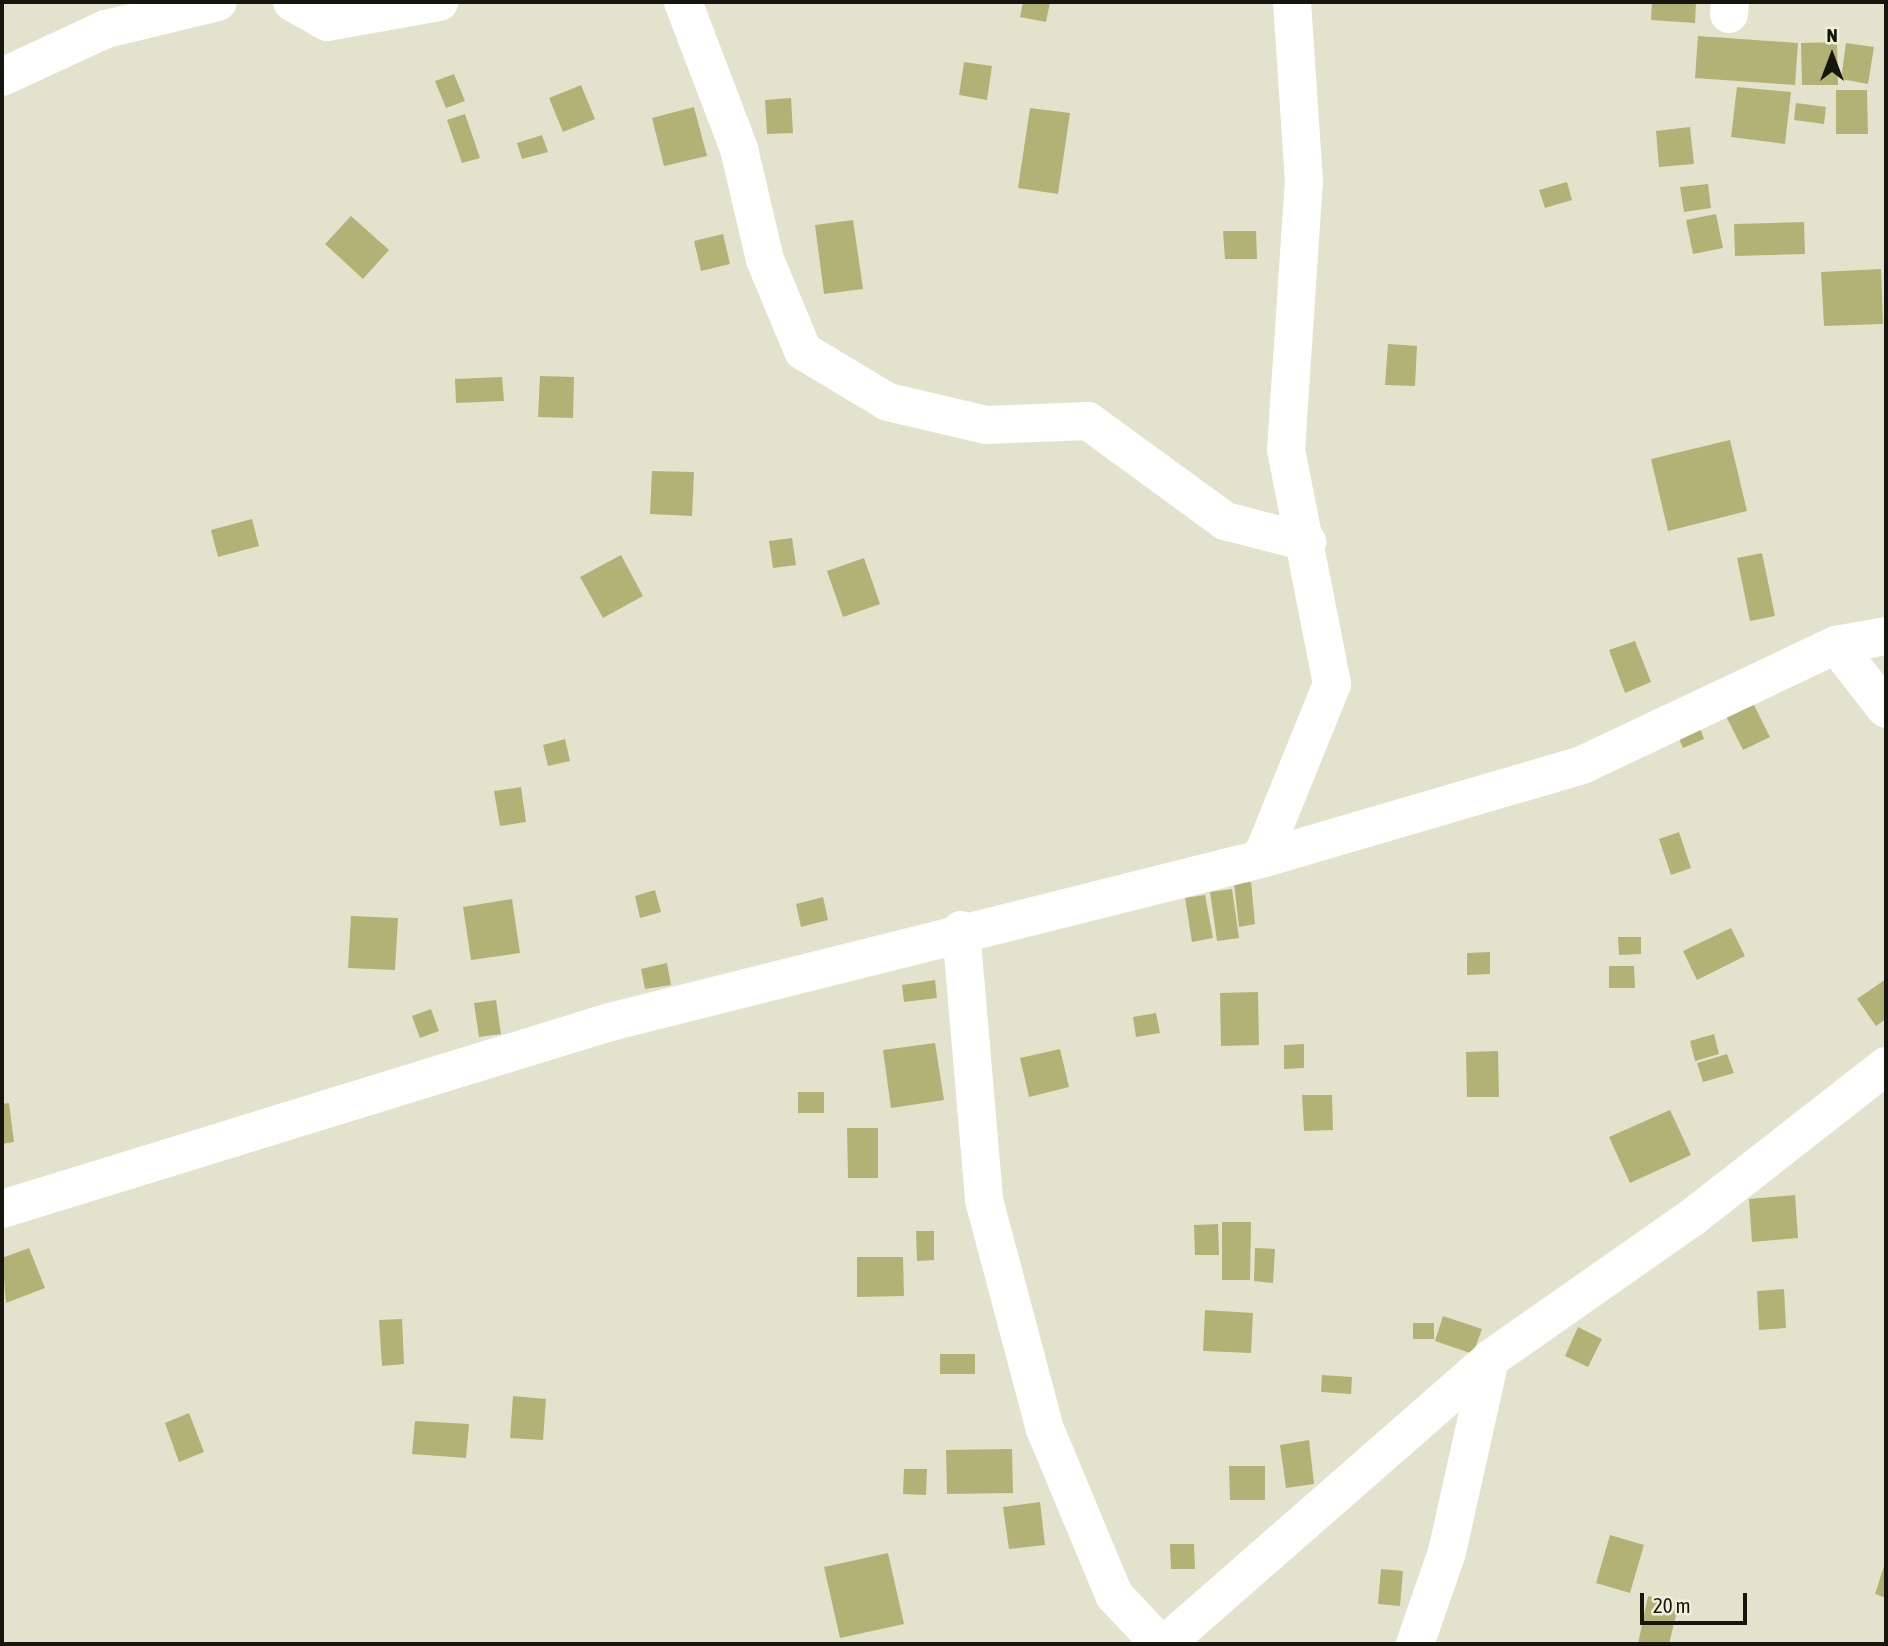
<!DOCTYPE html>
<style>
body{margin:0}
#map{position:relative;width:1888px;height:1646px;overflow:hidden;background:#e3e3cd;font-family:"Asap Condensed",sans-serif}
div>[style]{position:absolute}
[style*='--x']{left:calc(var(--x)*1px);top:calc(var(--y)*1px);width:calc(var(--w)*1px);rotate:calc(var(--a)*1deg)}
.building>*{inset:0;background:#b3b276}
.minor>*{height:38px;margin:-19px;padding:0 19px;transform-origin:19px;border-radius:19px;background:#fff}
span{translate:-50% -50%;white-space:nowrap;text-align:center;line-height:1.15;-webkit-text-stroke:5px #f0f0da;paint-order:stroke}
.frame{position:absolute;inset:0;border:4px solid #16160f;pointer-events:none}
.north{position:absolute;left:1797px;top:21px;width:70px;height:70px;-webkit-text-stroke:5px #f0f0da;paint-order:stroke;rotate:0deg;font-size:19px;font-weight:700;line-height:28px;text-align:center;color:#16160f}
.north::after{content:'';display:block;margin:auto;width:24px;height:32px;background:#16160f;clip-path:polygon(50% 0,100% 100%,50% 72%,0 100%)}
.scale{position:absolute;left:1640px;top:1593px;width:107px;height:32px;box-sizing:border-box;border:4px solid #16160f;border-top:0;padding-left:9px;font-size:21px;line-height:24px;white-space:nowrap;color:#16160f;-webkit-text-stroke:5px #f0f0da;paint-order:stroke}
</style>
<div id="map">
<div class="building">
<div style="clip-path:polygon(1023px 2px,1050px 2px,1046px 22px,1020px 17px)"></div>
<div style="clip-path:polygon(1652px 2px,1696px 2px,1695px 23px,1651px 20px)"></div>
<div style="clip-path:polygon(1698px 36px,1798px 43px,1795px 85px,1695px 78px)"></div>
<div style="clip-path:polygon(1837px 42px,1838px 85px,1802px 85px,1801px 43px)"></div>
<div style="clip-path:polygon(1846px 43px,1874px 47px,1868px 84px,1841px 79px)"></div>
<div style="clip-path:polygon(964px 62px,992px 66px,987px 100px,959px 95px)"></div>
<div style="clip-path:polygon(454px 74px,465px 101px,446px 108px,435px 81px)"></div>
<div style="clip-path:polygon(581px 85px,595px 119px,563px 132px,549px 98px)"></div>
<div style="clip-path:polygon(1737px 87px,1791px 92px,1785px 144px,1731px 137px)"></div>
<div style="clip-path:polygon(1836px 90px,1867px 90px,1868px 134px,1836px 134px)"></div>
<div style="clip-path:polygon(791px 98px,793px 133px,767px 134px,765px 100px)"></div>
<div style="clip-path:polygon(1796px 103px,1826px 107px,1824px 124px,1794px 120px)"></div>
<div style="clip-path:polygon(694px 107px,707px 156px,664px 166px,652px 118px)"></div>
<div style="clip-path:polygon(1030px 108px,1070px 113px,1058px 194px,1018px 188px)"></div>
<div style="clip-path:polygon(465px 114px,480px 158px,462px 163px,447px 120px)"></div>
<div style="clip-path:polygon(1690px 127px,1694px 164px,1659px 167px,1656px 131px)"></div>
<div style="clip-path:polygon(542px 135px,548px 152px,522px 159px,517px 143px)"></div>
<div style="clip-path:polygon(1567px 182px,1572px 200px,1545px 208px,1539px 190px)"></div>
<div style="clip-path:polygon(1708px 184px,1711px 208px,1684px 212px,1680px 187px)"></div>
<div style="clip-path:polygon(1716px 214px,1723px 248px,1693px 254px,1686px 220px)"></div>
<div style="clip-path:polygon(351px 216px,389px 250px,363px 279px,325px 244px)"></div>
<div style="clip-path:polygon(853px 220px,863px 289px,824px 294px,815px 225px)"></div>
<div style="clip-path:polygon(1804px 222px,1805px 254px,1735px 256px,1734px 224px)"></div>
<div style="clip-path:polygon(1223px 231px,1256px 231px,1257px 259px,1225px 259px)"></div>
<div style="clip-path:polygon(723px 234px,730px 264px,701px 271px,694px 241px)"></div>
<div style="clip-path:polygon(1881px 269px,1883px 324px,1824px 326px,1821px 272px)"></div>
<div style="clip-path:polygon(1388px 344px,1417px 346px,1415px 386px,1385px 385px)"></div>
<div style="clip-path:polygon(540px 376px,574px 377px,573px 418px,538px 417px)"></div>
<div style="clip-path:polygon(502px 377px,504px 401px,456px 403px,455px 379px)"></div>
<div style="clip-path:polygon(1730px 440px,1747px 511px,1668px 531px,1651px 459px)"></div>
<div style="clip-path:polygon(652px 471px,694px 472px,692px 516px,650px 514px)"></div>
<div style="clip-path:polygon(252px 519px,259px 546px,218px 557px,211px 530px)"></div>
<div style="clip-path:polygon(792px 538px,796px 565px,773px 568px,769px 541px)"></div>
<div style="clip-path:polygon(1762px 553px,1775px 616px,1750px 621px,1737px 558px)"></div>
<div style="clip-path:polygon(621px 555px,643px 596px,603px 618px,580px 577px)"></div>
<div style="clip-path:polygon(864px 558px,880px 604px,843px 617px,827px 571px)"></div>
<div style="clip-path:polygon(1635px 641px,1651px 682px,1625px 693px,1609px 650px)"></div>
<div style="clip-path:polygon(1750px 697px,1770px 737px,1743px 750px,1723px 710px)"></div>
<div style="clip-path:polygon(1698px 723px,1704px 739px,1683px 748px,1676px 731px)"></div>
<div style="clip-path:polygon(565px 739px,570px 761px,548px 766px,543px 745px)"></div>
<div style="clip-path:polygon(521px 787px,526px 822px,500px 826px,494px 791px)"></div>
<div style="clip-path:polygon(1679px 832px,1691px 868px,1671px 875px,1659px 839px)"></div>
<div style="clip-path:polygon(1251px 882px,1255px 924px,1239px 927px,1234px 883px)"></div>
<div style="clip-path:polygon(1232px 889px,1239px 938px,1217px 941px,1210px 892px)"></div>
<div style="clip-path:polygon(655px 890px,661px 912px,640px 918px,635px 896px)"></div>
<div style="clip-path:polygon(1205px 895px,1213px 938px,1192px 942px,1185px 898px)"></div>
<div style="clip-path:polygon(823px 897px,828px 920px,801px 927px,796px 904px)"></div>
<div style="clip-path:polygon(512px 899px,520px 953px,471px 960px,463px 907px)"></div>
<div style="clip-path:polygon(351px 916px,398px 918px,395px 970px,348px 968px)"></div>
<div style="clip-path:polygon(1731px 928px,1745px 956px,1697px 980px,1683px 951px)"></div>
<div style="clip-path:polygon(1618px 937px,1641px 937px,1641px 954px,1619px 955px)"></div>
<div style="clip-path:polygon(1490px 952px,1490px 974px,1467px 975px,1467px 953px)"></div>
<div style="clip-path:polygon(667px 963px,671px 985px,645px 989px,641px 969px)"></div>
<div style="clip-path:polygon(1609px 966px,1634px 966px,1635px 988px,1609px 988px)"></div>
<div style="clip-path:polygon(1886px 979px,1886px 1019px,1876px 1026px,1857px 999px)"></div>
<div style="clip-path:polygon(935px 980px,937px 998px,904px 1002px,902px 985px)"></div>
<div style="clip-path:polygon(1258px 992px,1259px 1045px,1221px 1046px,1220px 993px)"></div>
<div style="clip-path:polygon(496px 1000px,501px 1034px,479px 1037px,474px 1003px)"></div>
<div style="clip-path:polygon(431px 1009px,439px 1031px,420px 1038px,412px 1016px)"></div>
<div style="clip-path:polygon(1156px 1013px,1160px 1033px,1136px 1037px,1133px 1017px)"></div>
<div style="clip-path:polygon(1714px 1034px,1719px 1054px,1695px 1061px,1690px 1041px)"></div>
<div style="clip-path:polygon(935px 1043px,944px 1100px,891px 1108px,883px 1050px)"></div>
<div style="clip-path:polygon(1304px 1044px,1304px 1068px,1284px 1069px,1284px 1045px)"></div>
<div style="clip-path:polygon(1060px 1049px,1069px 1087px,1029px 1097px,1020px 1058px)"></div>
<div style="clip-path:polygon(1498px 1051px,1499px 1097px,1467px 1097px,1466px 1052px)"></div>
<div style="clip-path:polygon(1727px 1054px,1734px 1073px,1703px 1082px,1697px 1063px)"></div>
<div style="clip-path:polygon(798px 1092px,824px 1092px,824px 1113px,798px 1113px)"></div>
<div style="clip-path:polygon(1302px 1095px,1332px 1095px,1333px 1130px,1304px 1131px)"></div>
<div style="clip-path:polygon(9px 1103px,14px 1142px,2px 1144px,2px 1104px)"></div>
<div style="clip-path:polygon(1670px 1110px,1691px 1155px,1630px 1183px,1609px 1137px)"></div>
<div style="clip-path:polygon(847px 1128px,878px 1128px,878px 1178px,848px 1178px)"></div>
<div style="clip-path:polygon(1795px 1195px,1798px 1238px,1752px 1242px,1749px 1199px)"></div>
<div style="clip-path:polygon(1222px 1222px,1251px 1222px,1250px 1280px,1222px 1280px)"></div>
<div style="clip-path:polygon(1218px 1224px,1219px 1255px,1195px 1255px,1194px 1225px)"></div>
<div style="clip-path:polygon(916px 1231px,934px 1231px,934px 1260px,917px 1261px)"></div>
<div style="clip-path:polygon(29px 1248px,45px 1288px,6px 1303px,2px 1258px)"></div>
<div style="clip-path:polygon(1255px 1248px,1275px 1249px,1273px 1283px,1254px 1281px)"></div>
<div style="clip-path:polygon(857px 1257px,903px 1257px,904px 1296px,857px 1297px)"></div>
<div style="clip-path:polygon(1784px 1289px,1786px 1328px,1759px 1330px,1757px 1291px)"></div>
<div style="clip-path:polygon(1205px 1310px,1253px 1313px,1251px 1353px,1203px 1351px)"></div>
<div style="clip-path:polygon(1443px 1316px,1482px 1329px,1473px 1354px,1435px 1341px)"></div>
<div style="clip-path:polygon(402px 1319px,404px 1364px,382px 1366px,379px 1320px)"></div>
<div style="clip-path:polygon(1413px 1323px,1434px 1323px,1434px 1339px,1413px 1339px)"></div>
<div style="clip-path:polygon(1578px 1327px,1602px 1339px,1588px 1367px,1565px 1356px)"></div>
<div style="clip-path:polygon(940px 1354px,975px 1354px,975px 1374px,940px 1374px)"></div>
<div style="clip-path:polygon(1322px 1375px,1352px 1377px,1351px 1394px,1321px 1392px)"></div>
<div style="clip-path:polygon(513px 1396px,546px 1399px,543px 1440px,510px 1438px)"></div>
<div style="clip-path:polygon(189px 1413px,204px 1452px,179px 1462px,165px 1423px)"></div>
<div style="clip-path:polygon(415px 1421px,469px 1424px,466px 1458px,412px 1454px)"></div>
<div style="clip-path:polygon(1309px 1440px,1314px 1484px,1286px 1488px,1280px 1445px)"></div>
<div style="clip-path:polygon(1012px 1449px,1013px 1493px,947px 1494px,946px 1450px)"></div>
<div style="clip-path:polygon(1229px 1466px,1265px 1466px,1265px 1500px,1230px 1500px)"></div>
<div style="clip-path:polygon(904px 1469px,927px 1469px,926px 1495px,903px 1494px)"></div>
<div style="clip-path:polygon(1040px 1502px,1045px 1545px,1009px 1549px,1003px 1507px)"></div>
<div style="clip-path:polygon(1610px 1535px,1644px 1545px,1630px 1593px,1596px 1583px)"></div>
<div style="clip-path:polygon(1170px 1544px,1194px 1544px,1195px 1569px,1171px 1569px)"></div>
<div style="clip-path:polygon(888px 1553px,904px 1624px,840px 1638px,824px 1567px)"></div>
<div style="clip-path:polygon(1886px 1560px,1886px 1598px,1875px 1594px)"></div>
<div style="clip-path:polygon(1381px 1569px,1403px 1571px,1400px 1606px,1378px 1604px)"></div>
<div style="clip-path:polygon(1648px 1596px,1679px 1603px,1669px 1644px,1638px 1644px)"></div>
</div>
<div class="minor">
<div style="--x:292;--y:2;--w:40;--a:29.7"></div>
<div style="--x:327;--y:22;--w:114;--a:-10.1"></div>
<div style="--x:683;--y:2;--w:157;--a:69.1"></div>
<div style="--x:739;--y:149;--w:114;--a:76.8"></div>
<div style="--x:765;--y:260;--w:99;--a:67.3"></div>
<div style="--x:803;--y:351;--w:99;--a:31"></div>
<div style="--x:888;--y:402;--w:101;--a:13.2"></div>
<div style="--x:986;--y:425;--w:102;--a:-2.2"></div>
<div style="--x:1088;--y:421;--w:170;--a:36.1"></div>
<div style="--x:1225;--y:521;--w:85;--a:14.4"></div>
<div style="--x:1729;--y:14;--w:12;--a:-85"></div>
<div style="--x:2;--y:77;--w:115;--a:-24.8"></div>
<div style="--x:106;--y:29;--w:115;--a:-13.6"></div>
<div style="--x:1836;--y:645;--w:81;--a:52"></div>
<div style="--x:1261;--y:859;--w:189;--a:-67.9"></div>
<div style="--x:1332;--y:684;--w:238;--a:-101.1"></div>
<div style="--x:1286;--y:450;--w:269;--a:-86.2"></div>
<div style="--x:1304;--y:182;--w:180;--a:-93.8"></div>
<div style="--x:961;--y:930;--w:271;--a:85.1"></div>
<div style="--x:984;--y:1200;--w:237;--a:75.1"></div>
<div style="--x:1045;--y:1429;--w:180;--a:67.4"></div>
<div style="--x:1114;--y:1595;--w:67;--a:46.8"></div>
<div style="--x:2;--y:1209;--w:636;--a:-17.1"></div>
<div style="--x:610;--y:1022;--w:671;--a:-14.06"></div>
<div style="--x:1261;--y:859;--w:334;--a:-16.3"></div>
<div style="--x:1582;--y:765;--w:281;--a:-25.3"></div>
<div style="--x:1836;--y:645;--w:51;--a:-10.2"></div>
<div style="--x:1165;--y:1644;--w:432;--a:-41.2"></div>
<div style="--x:1415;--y:1644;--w:97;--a:-70.8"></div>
<div style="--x:1447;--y:1552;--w:198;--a:-77.4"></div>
<div style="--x:1490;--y:1359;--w:249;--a:-35"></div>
<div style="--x:1694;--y:1216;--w:244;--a:-38"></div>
</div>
<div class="frame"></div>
<div class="north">N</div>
<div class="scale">20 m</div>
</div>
